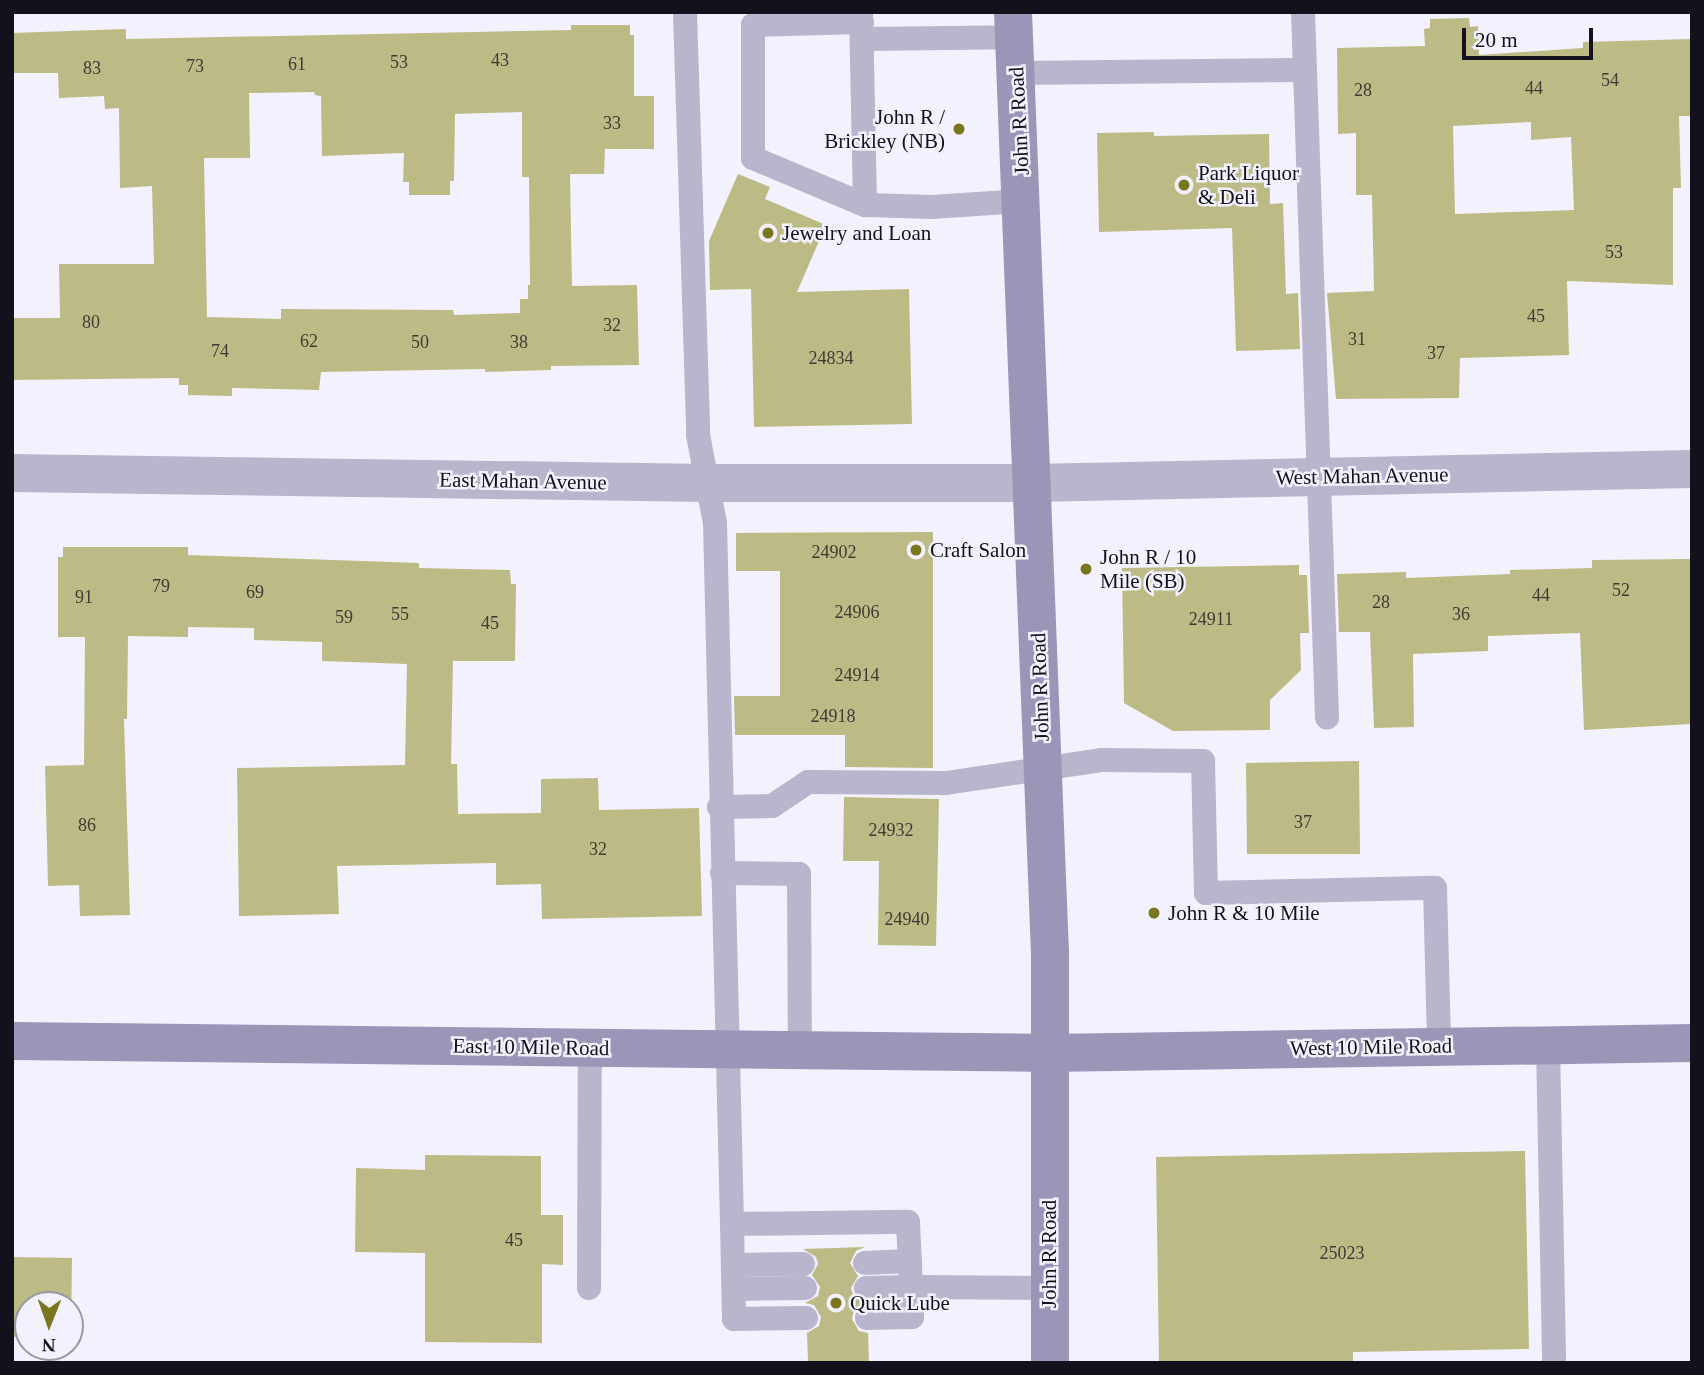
<!DOCTYPE html>
<style>
body{margin:0}
#map{position:relative;width:1704px;height:1375px;overflow:hidden;background:#f3f1fd;font-family:Georgia,serif}
div>[style]{position:absolute}
[style*='--x']{left:calc(var(--x)*1px);top:calc(var(--y)*1px);width:calc(var(--w)*1px);rotate:calc(var(--a)*1deg)}
.building>*{inset:0;background:#bdbb85}
.lane>*{height:24px;margin:-12px;padding:0 12px;transform-origin:12px;border-radius:12px;background:#b8b5cc}
.street>*{height:38px;margin:-19px;padding:0 19px;transform-origin:19px;border-radius:19px;background:#b8b5cc}
.secondary>*{height:38px;margin:-19px;padding:0 19px;transform-origin:19px;border-radius:19px;background:#9b96b8}
.dots>*{width:19px;height:19px;translate:-50% -50%;box-sizing:border-box;border:4px solid #f3f1fd;border-radius:50%}
span{translate:-50% -50%;white-space:nowrap;text-align:center;line-height:1.15;-webkit-text-stroke:5px #f3f1fd;paint-order:stroke}
.number-label{font-size:18px;color:#3e3c36}
.number-label span{-webkit-text-stroke-width:0}
.poi-label{font-size:21px;color:#13121c}
.right{translate:-100% -50%;text-align:right}
.left{translate:0 -50%;text-align:left}
.street-label{font-size:21px;color:#13121c}
.frame{position:absolute;inset:0;border:14px solid #13121c;pointer-events:none}
.north{position:absolute;left:14px;top:1291px;width:70px;height:70px;box-sizing:border-box;background:#f3f1fd;border:2px solid #9998a3;border-radius:50%;rotate:181deg;font-size:19px;font-weight:700;line-height:28px;text-align:center;color:#13121c}
.north::after{content:'';display:block;margin:auto;width:24px;height:32px;background:#7a761b;clip-path:polygon(50% 0,100% 100%,50% 72%,0 100%)}
.scale{position:absolute;left:1462px;top:28px;width:131px;height:32px;box-sizing:border-box;border:4px solid #13121c;border-top:0;padding-left:9px;font-size:21px;line-height:24px;white-space:nowrap;color:#13121c;-webkit-text-stroke:5px #f3f1fd;paint-order:stroke}
</style>
<div id="map">
<div class="building">
<div style="clip-path:polygon(evenodd,1469px 18px,1470px 27px,1478px 26px,1479px 55px,1583px 48px,1583px 42px,1692px 39px,1692px 116px,1679px 116px,1681px 188px,1673px 188px,1673px 285px,1567px 281px,1569px 355px,1460px 358px,1459px 398px,1336px 399px,1327px 293px,1374px 291px,1372px 195px,1356px 195px,1356px 133px,1338px 134px,1337px 48px,1425px 46px,1424px 29px,1430px 28px,1430px 19px,1469px 18px,1531px 122px,1531px 140px,1571px 137px,1574px 210px,1455px 214px,1453px 126px,1531px 122px)"></div>
<div style="clip-path:polygon(evenodd,571px 25px,630px 25px,630px 35px,634px 35px,634px 96px,654px 96px,654px 149px,605px 149px,604px 174px,570px 174px,572px 286px,637px 285px,639px 365px,551px 366px,551px 370px,485px 372px,485px 369px,321px 372px,319px 390px,232px 388px,232px 396px,188px 395px,188px 385px,179px 385px,179px 378px,12px 380px,12px 318px,60px 318px,59px 264px,154px 264px,152px 186px,120px 188px,119px 108px,105px 109px,104px 96px,59px 98px,58px 73px,12px 73px,12px 33px,126px 29px,126px 39px,571px 30px,571px 25px,314px 92px,315px 95px,321px 96px,322px 156px,404px 153px,403px 182px,409px 182px,409px 195px,450px 195px,450px 181px,454px 181px,455px 114px,522px 112px,522px 177px,529px 177px,530px 285px,528px 285px,528px 299px,520px 299px,520px 313px,454px 315px,453px 310px,281px 309px,281px 319px,207px 317px,204px 158px,250px 158px,249px 93px,314px 92px)"></div>
<div style="clip-path:polygon(1154px 132px,1154px 136px,1269px 134px,1270px 204px,1283px 203px,1286px 294px,1298px 293px,1300px 349px,1236px 351px,1232px 228px,1099px 232px,1097px 133px)"></div>
<div style="clip-path:polygon(738px 174px,770px 187px,765px 199px,826px 225px,797px 292px,909px 289px,912px 424px,754px 427px,751px 289px,710px 290px,709px 241px)"></div>
<div style="clip-path:polygon(933px 532px,933px 768px,845px 767px,845px 735px,735px 735px,734px 696px,780px 696px,780px 571px,736px 571px,736px 533px)"></div>
<div style="clip-path:polygon(63px 547px,188px 547px,188px 555px,419px 563px,419px 568px,510px 570px,511px 584px,516px 584px,515px 661px,453px 661px,451px 764px,457px 764px,458px 814px,541px 813px,541px 779px,598px 778px,599px 810px,699px 808px,702px 916px,542px 919px,541px 884px,496px 885px,496px 863px,337px 866px,339px 914px,239px 916px,237px 768px,405px 765px,407px 664px,322px 661px,322px 642px,254px 640px,254px 628px,188px 627px,188px 637px,128px 636px,127px 719px,124px 719px,130px 915px,80px 916px,79px 885px,48px 886px,45px 766px,84px 765px,85px 637px,58px 637px,58px 557px,63px 557px)"></div>
<div style="clip-path:polygon(1692px 559px,1692px 724px,1584px 730px,1580px 633px,1488px 636px,1488px 651px,1413px 654px,1414px 727px,1374px 728px,1370px 632px,1339px 632px,1337px 574px,1406px 572px,1406px 578px,1510px 574px,1510px 570px,1592px 568px,1592px 560px)"></div>
<div style="clip-path:polygon(1299px 565px,1299px 575px,1307px 575px,1309px 633px,1300px 633px,1301px 670px,1270px 700px,1270px 730px,1173px 731px,1124px 703px,1122px 568px)"></div>
<div style="clip-path:polygon(1359px 761px,1360px 854px,1247px 854px,1246px 763px)"></div>
<div style="clip-path:polygon(844px 797px,939px 799px,936px 946px,878px 945px,879px 861px,843px 861px)"></div>
<div style="clip-path:polygon(1525px 1151px,1529px 1349px,1353px 1352px,1353px 1362px,1159px 1363px,1156px 1157px)"></div>
<div style="clip-path:polygon(425px 1155px,541px 1156px,541px 1215px,563px 1215px,563px 1265px,542px 1264px,542px 1343px,425px 1342px,425px 1253px,355px 1252px,356px 1168px,425px 1170px)"></div>
<div style="clip-path:polygon(865px 1247px,856px 1251px,850px 1263px,858px 1276px,851px 1288px,853px 1295px,866px 1303px,854px 1310px,852px 1319px,859px 1331px,868px 1333px,869px 1363px,808px 1362px,807px 1333px,819px 1326px,821px 1317px,814px 1305px,805px 1303px,818px 1296px,820px 1287px,812px 1275px,818px 1264px,816px 1257px,803px 1249px)"></div>
<div style="clip-path:polygon(12px 1257px,72px 1258px,71px 1338px,70px 1305px,28px 1305px,28px 1337px,12px 1337px)"></div>
</div>
<div class="lane">
<div style="--x:685;--y:12;--w:423;--a:88.2"></div>
<div style="--x:698;--y:435;--w:90;--a:79.1"></div>
<div style="--x:715;--y:523;--w:701;--a:88.61"></div>
<div style="--x:732;--y:1224;--w:176;--a:-0.7"></div>
<div style="--x:908;--y:1222;--w:65;--a:87.4"></div>
<div style="--x:911;--y:1287;--w:137;--a:0.4"></div>
<div style="--x:861;--y:12;--w:193;--a:88.8"></div>
<div style="--x:865;--y:205;--w:67;--a:1.7"></div>
<div style="--x:932;--y:207;--w:90;--a:-3.8"></div>
<div style="--x:1303;--y:12;--w:706;--a:88.05"></div>
<div style="--x:862;--y:22;--w:109;--a:178.4"></div>
<div style="--x:753;--y:25;--w:133;--a:90"></div>
<div style="--x:753;--y:158;--w:121;--a:22.8"></div>
<div style="--x:862;--y:39;--w:153;--a:-0.7"></div>
<div style="--x:1017;--y:73;--w:288;--a:-0.6"></div>
<div style="--x:719;--y:807;--w:53;--a:-1.1"></div>
<div style="--x:772;--y:806;--w:43;--a:-33.7"></div>
<div style="--x:808;--y:782;--w:138;--a:0.4"></div>
<div style="--x:946;--y:783;--w:157;--a:-8.4"></div>
<div style="--x:1101;--y:760;--w:102;--a:0.6"></div>
<div style="--x:1203;--y:761;--w:132;--a:88.7"></div>
<div style="--x:1206;--y:893;--w:229;--a:-1.3"></div>
<div style="--x:1435;--y:888;--w:157;--a:88.5"></div>
<div style="--x:722;--y:873;--w:77;--a:0.7"></div>
<div style="--x:799;--y:874;--w:177;--a:89.7"></div>
<div style="--x:1548;--y:1044;--w:319;--a:88.9"></div>
<div style="--x:732;--y:1224;--w:95;--a:88.8"></div>
<div style="--x:734;--y:1319;--w:72;--a:-0.8"></div>
<div style="--x:865;--y:1263;--w:45;--a:-2.5"></div>
<div style="--x:733;--y:1265;--w:70;--a:-0.8"></div>
<div style="--x:589;--y:1288;--w:240;--a:-89.8"></div>
<div style="--x:866;--y:1288;--w:45;--a:-1.3"></div>
<div style="--x:911;--y:1287;--w:30;--a:88"></div>
<div style="--x:912;--y:1317;--w:45;--a:178.7"></div>
<div style="--x:734;--y:1289;--w:71;--a:-0.8"></div>
</div>
<div class="street">
<div style="--x:12;--y:473;--w:695;--a:0.82"></div>
<div style="--x:707;--y:483;--w:326;--a:0"></div>
<div style="--x:1033;--y:483;--w:659;--a:-1.22"></div>
</div>
<div class="secondary">
<div style="--x:1013;--y:12;--w:941;--a:87.75"></div>
<div style="--x:1050;--y:952;--w:411;--a:90"></div>
<div style="--x:12;--y:1041;--w:1038;--a:0.66"></div>
<div style="--x:1050;--y:1053;--w:642;--a:-0.89"></div>
</div>
<div class="dots">
<div style="left:959px;top:129px;background:#7a761b"></div>
<div style="left:1184px;top:185px;background:#7a761b"></div>
<div style="left:768px;top:233px;background:#7a761b"></div>
<div style="left:916px;top:550px;background:#7a761b"></div>
<div style="left:1086px;top:569px;background:#7a761b"></div>
<div style="left:1154px;top:913px;background:#7a761b"></div>
<div style="left:836px;top:1303px;background:#7a761b"></div>
</div>
<div class="number-label">
<span style="left:500px;top:60px">43</span>
<span style="left:399px;top:62px">53</span>
<span style="left:297px;top:64px">61</span>
<span style="left:195px;top:66px">73</span>
<span style="left:92px;top:68px">83</span>
<span style="left:1610px;top:80px">54</span>
<span style="left:1534px;top:88px">44</span>
<span style="left:1363px;top:90px">28</span>
<span style="left:612px;top:123px">33</span>
<span style="left:1614px;top:252px">53</span>
<span style="left:1536px;top:316px">45</span>
<span style="left:91px;top:322px">80</span>
<span style="left:612px;top:325px">32</span>
<span style="left:1357px;top:339px">31</span>
<span style="left:309px;top:341px">62</span>
<span style="left:420px;top:342px">50</span>
<span style="left:519px;top:342px">38</span>
<span style="left:220px;top:351px">74</span>
<span style="left:1436px;top:353px">37</span>
<span style="left:831px;top:358px">24834</span>
<span style="left:834px;top:552px">24902</span>
<span style="left:161px;top:586px">79</span>
<span style="left:1621px;top:590px">52</span>
<span style="left:255px;top:592px">69</span>
<span style="left:1541px;top:595px">44</span>
<span style="left:84px;top:597px">91</span>
<span style="left:1381px;top:602px">28</span>
<span style="left:857px;top:612px">24906</span>
<span style="left:400px;top:614px">55</span>
<span style="left:1461px;top:614px">36</span>
<span style="left:344px;top:617px">59</span>
<span style="left:1211px;top:619px">24911</span>
<span style="left:490px;top:623px">45</span>
<span style="left:857px;top:675px">24914</span>
<span style="left:833px;top:716px">24918</span>
<span style="left:1303px;top:822px">37</span>
<span style="left:87px;top:825px">86</span>
<span style="left:891px;top:830px">24932</span>
<span style="left:598px;top:849px">32</span>
<span style="left:907px;top:919px">24940</span>
<span style="left:514px;top:1240px">45</span>
<span style="left:1342px;top:1253px">25023</span>
</div>
<div class="poi-label">
<span class="right" style="left:945px;top:129px">John R /<br>Brickley (NB)</span>
<span class="left" style="left:1198px;top:185px">Park Liquor<br>&amp; Deli</span>
<span class="left" style="left:782px;top:233px">Jewelry and Loan</span>
<span class="left" style="left:930px;top:550px">Craft Salon</span>
<span class="left" style="left:1100px;top:569px">John R / 10<br>Mile (SB)</span>
<span class="left" style="left:1168px;top:913px">John R &amp; 10 Mile</span>
<span class="left" style="left:850px;top:1303px">Quick Lube</span>
</div>
<div class="street-label">
<span style="left:1019px;top:121px;rotate:-93deg">John R Road</span>
<span style="left:1362px;top:476px;rotate:-1deg">West Mahan Avenue</span>
<span style="left:523px;top:481px;rotate:1deg">East Mahan Avenue</span>
<span style="left:1040px;top:687px;rotate:-92deg">John R Road</span>
<span style="left:531px;top:1047px;rotate:1deg">East 10 Mile Road</span>
<span style="left:1371px;top:1047px;rotate:-1deg">West 10 Mile Road</span>
<span style="left:1049px;top:1254px;rotate:-90deg">John R Road</span>
</div>
<div class="frame"></div>
<div class="north">N</div>
<div class="scale">20 m</div>
</div>
